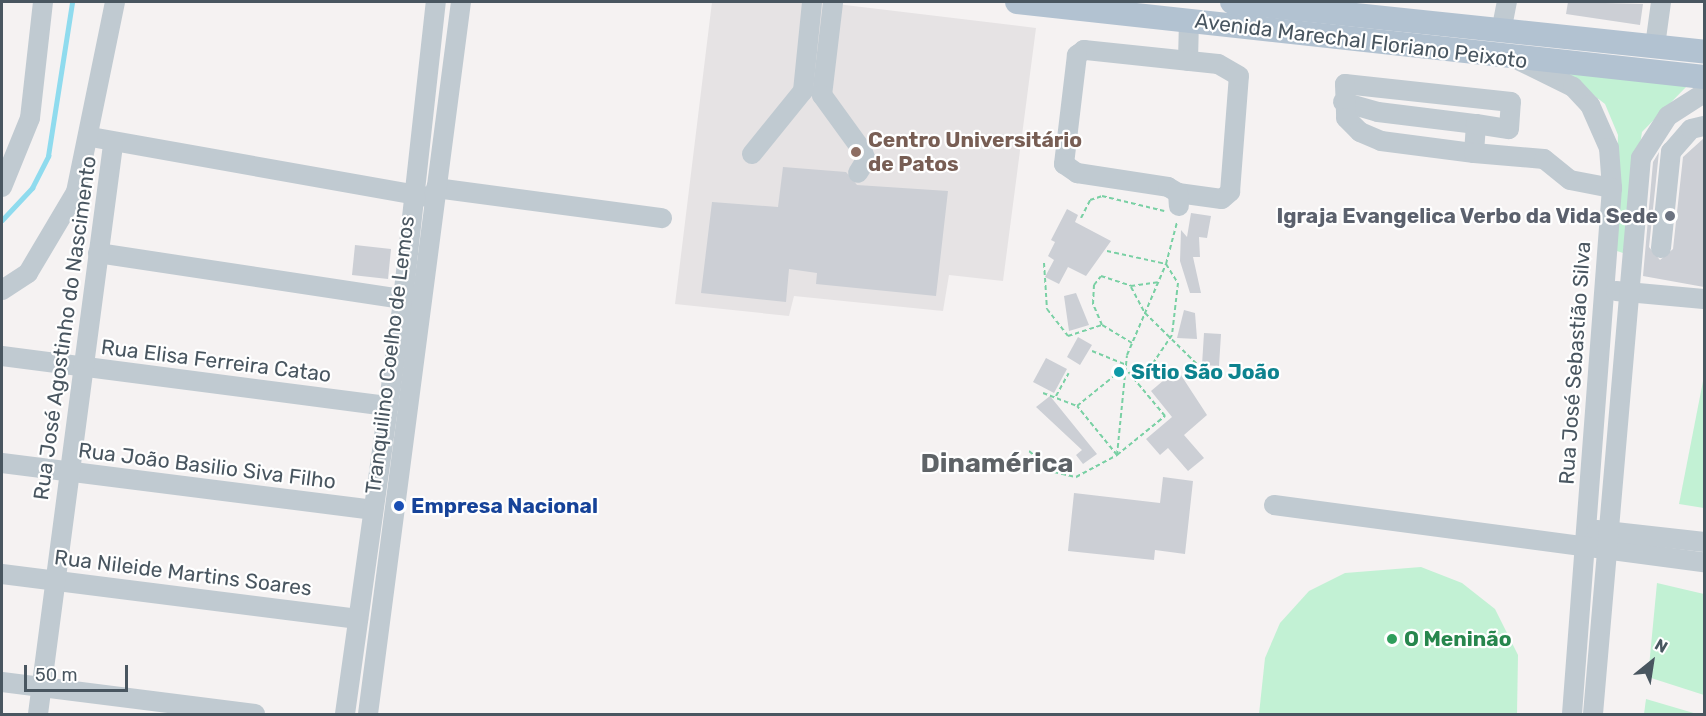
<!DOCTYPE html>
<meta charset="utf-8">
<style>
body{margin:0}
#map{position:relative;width:1706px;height:716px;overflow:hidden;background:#f5f2f2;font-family:Rubik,sans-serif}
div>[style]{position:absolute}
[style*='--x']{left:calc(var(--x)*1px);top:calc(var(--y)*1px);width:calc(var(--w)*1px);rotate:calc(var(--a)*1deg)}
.education>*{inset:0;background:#e6e3e4}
.green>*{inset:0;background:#c2f1d4}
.stream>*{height:4.5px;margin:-2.25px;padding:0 2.25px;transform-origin:2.25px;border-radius:2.25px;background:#8fdbee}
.building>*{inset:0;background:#cccfd5}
.path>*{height:2px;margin-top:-1px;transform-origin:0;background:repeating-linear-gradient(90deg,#79d0a4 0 4.5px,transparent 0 7.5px)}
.minor>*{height:20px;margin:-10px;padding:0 10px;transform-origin:10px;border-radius:10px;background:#c0cad1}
.major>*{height:24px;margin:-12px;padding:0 12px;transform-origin:12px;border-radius:12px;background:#b2c2d1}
.dots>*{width:16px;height:16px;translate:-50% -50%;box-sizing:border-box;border:3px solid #fff;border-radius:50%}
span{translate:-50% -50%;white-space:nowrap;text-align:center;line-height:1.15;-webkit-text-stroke:4.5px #fff;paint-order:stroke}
.street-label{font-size:21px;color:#495660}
.education-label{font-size:21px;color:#785e54;font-weight:700}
.left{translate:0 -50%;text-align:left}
.worship-label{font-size:21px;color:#5b616d;font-weight:700}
.right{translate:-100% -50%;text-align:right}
.culture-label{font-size:21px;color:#0d838f;font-weight:700}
.transit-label{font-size:21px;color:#164399;font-weight:700}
.leisure-label{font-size:21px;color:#27864d;font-weight:700}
.district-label{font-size:27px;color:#5e6367;font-weight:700}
.frame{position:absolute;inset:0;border:3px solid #495660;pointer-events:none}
.north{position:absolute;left:1622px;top:632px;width:60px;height:60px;-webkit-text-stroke:4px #fff;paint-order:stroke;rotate:30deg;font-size:16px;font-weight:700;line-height:24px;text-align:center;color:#495660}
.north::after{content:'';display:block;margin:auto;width:21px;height:27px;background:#495660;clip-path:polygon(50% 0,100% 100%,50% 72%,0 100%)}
.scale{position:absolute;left:24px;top:665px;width:104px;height:27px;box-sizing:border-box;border:3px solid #495660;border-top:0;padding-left:8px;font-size:18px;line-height:21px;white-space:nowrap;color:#495660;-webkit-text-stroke:4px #fff;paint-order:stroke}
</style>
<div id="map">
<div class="education">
<div style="clip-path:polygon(712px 2px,820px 2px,1036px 28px,1003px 281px,949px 275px,943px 311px,794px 296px,789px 316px,675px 304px)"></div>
</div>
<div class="green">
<div style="clip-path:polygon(1565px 73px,1687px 86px,1642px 132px,1623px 253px,1614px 250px,1618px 135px,1605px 104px)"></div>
<div style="clip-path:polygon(1704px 376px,1704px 508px,1679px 504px)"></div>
<div style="clip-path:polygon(1421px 567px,1462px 583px,1495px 609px,1518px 655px,1517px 714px,1259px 714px,1265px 658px,1280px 623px,1309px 591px,1345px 573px)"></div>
<div style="clip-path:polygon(1657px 583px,1704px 594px,1704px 695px,1648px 677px)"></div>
<div style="clip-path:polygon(1646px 699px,1697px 714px,1644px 714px)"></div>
</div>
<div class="stream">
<div style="--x:2;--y:220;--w:44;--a:-46.8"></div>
<div style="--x:32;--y:188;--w:36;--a:-63"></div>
<div style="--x:48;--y:156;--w:156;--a:-81.1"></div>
</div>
<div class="building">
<div style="clip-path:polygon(1568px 2px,1643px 4px,1640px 25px,1566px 14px)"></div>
<div style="clip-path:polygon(1704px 138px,1704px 287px,1643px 276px,1653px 162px,1659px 152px,1649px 247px,1660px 260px,1673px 249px,1683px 157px)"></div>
<div style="clip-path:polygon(783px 167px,846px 172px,857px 185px,948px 191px,936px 296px,816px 284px,817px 273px,789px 269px,786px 302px,701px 293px,712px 202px,778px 207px)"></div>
<div style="clip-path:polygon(1067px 209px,1078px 215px,1075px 222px,1111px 241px,1086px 276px,1068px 267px,1059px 284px,1045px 277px,1054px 260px,1048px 256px,1055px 242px,1051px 240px)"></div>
<div style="clip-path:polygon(1191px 213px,1211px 216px,1207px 238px,1199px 237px,1200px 257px,1193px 257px,1201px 293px,1190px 293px,1180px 261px,1181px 230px,1187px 237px)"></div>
<div style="clip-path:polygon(355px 245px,391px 249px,388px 279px,352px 275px)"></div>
<div style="clip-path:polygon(1076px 293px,1089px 325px,1069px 331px,1064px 296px)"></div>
<div style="clip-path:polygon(1184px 310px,1195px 313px,1197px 339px,1177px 338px)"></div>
<div style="clip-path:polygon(1204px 333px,1221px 334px,1219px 366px,1202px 365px)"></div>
<div style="clip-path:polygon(1078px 337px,1092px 345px,1080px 365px,1067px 357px)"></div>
<div style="clip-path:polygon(1046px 358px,1067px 369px,1054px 393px,1033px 382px)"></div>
<div style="clip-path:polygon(1177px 369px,1207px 415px,1184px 435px,1204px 458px,1188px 471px,1168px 448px,1160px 455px,1146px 439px,1172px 417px,1151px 391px)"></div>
<div style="clip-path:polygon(1050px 396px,1097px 454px,1083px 464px,1076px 455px,1082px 450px,1036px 407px)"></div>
<div style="clip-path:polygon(1163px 477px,1193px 481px,1185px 554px,1155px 550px,1154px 560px,1068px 551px,1074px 493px,1160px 503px)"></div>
</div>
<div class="path">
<div style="--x:1081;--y:218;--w:20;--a:-63"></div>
<div style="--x:1090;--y:200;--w:13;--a:-18"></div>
<div style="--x:1102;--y:196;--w:64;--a:13.6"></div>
<div style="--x:1107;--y:251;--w:60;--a:12.4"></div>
<div style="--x:1166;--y:264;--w:22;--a:58"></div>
<div style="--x:1178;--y:283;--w:52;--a:96.6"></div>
<div style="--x:1172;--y:335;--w:37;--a:124"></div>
<div style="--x:1044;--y:263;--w:46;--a:86.3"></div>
<div style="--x:1047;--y:309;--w:34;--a:52"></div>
<div style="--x:1068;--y:336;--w:36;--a:-18"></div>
<div style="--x:1131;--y:287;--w:30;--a:62"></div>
<div style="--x:1145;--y:313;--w:83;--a:44.5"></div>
<div style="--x:1132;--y:343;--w:35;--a:-149"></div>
<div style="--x:1102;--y:325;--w:23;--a:-113"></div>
<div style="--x:1093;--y:304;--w:19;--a:-87"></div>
<div style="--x:1094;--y:285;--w:11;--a:-52"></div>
<div style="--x:1101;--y:276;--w:32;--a:18"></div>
<div style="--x:1131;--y:286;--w:27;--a:-8"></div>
<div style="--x:1092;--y:351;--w:35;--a:22"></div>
<div style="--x:1043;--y:393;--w:36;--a:21"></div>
<div style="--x:1056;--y:396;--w:26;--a:-61"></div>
<div style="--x:1029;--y:451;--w:33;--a:40"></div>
<div style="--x:1054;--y:472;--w:23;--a:13"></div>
<div style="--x:1076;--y:477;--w:47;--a:-28.2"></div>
<div style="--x:1117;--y:455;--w:62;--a:-39.1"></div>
<div style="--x:1165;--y:416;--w:62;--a:-129.8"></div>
<div style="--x:1117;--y:455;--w:100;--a:-84.3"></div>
<div style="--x:1127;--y:355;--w:99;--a:-66.8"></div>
<div style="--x:1166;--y:264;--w:43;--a:-75.3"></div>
<div style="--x:1117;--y:455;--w:63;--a:-129.2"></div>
<div style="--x:1077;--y:406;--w:60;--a:-39"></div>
</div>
<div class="minor">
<div style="--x:833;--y:3;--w:93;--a:96.8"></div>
<div style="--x:822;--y:95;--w:68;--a:54"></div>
<div style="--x:862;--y:150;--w:11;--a:68"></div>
<div style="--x:866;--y:160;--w:15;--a:122"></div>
<div style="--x:1501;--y:32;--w:31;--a:-79"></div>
<div style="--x:1655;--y:46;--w:44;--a:-82.2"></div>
<div style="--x:1188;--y:61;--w:40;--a:-88.6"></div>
<div style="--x:1520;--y:61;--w:59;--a:26.1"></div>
<div style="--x:1573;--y:87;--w:25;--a:47"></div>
<div style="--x:1590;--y:105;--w:47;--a:66.2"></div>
<div style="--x:1609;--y:148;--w:40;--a:85.7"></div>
<div style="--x:1612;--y:188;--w:528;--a:94.35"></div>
<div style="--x:1343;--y:102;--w:36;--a:16"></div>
<div style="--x:1378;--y:112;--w:99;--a:7"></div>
<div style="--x:91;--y:137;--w:343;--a:10.1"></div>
<div style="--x:1474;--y:153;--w:29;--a:-86"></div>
<div style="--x:1476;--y:124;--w:33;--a:9"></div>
<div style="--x:1509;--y:129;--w:27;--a:-86"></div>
<div style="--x:1511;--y:102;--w:167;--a:-173.8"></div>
<div style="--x:1345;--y:84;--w:34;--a:88"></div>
<div style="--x:1346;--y:118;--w:20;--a:45"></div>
<div style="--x:1360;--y:132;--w:23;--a:23"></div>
<div style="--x:1381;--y:141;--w:94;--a:7.4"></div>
<div style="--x:1474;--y:153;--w:70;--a:4.9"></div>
<div style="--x:1544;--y:159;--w:33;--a:39"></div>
<div style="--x:1570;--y:180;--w:43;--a:10.8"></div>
<div style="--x:752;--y:154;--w:81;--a:-51"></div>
<div style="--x:803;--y:91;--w:89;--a:-84.2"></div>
<div style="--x:2;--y:187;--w:74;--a:-67.9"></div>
<div style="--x:30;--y:118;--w:117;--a:-83.6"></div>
<div style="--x:436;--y:188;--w:228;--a:7.6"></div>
<div style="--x:1178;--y:193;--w:44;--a:7.8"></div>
<div style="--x:1222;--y:199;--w:11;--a:-41"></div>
<div style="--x:1230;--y:192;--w:116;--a:-85.6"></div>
<div style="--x:1239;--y:76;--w:24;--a:-150"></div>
<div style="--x:1218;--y:64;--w:135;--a:-174"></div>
<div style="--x:1084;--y:50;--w:9;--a:144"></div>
<div style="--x:1077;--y:55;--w:110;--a:96.8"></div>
<div style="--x:1064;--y:164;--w:16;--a:35"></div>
<div style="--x:1077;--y:173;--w:92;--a:8.7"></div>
<div style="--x:1168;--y:187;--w:12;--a:31"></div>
<div style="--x:1178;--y:193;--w:13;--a:86"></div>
<div style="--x:1661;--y:248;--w:97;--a:-84.1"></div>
<div style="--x:1671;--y:152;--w:30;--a:-49"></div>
<div style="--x:1691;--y:129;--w:13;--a:-13"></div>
<div style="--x:98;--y:253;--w:308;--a:8.6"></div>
<div style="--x:2;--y:290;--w:31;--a:-33"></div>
<div style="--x:28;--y:273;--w:94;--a:-59.3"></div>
<div style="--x:76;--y:192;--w:194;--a:-78.4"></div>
<div style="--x:1616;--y:291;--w:88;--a:5.2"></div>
<div style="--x:2;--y:356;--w:390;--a:7.4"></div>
<div style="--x:2;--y:463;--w:373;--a:7.2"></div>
<div style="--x:1274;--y:505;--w:434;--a:7.6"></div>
<div style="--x:1597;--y:530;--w:108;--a:6.4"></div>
<div style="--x:2;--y:574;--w:359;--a:7.2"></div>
<div style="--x:2;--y:682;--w:255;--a:7.2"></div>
<div style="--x:38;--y:714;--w:574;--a:-82.49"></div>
<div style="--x:345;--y:714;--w:419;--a:-82"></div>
<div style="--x:403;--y:299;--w:299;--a:-83.7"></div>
<div style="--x:368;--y:714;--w:718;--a:-82.56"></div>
<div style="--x:1593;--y:714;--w:558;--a:-85.07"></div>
<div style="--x:1641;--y:158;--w:50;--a:-57.3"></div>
<div style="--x:1668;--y:116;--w:43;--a:-32.6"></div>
</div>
<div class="major">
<div style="--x:1017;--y:2;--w:691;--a:6.23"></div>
<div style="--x:1232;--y:2;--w:475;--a:6"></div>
</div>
<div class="dots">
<div style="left:856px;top:152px;background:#8d6e63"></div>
<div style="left:1670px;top:216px;background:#6b7280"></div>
<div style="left:1119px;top:372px;background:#0f9aa8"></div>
<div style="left:399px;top:506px;background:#1a4fb4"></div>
<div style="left:1392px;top:639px;background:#2e9e5b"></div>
</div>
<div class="street-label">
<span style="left:1361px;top:41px;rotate:7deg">Avenida Marechal Floriano Peixoto</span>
<span style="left:65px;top:328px;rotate:-82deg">Rua José Agostinho do Nascimento</span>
<span style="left:390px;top:355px;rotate:-83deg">Tranquilino Coelho de Lemos</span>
<span style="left:216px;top:361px;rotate:7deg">Rua Elisa Ferreira Catao</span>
<span style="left:1575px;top:363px;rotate:-86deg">Rua José Sebastião Silva</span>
<span style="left:207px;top:466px;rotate:7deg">Rua João Basilio Siva Filho</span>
<span style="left:183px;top:573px;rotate:7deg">Rua Nileide Martins Soares</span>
</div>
<div class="education-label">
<span class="left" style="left:868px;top:152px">Centro Universitário<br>de Patos</span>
</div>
<div class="worship-label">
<span class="right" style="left:1658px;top:216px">Igraja Evangelica Verbo da Vida Sede</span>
</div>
<div class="culture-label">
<span class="left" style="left:1131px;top:372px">Sítio São João</span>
</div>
<div class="transit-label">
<span class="left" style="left:411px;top:506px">Empresa Nacional</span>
</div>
<div class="leisure-label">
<span class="left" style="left:1404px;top:639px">O Meninão</span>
</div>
<div class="district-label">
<span style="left:997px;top:464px">Dinamérica</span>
</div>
<div class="frame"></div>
<div class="north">N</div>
<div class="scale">50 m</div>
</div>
